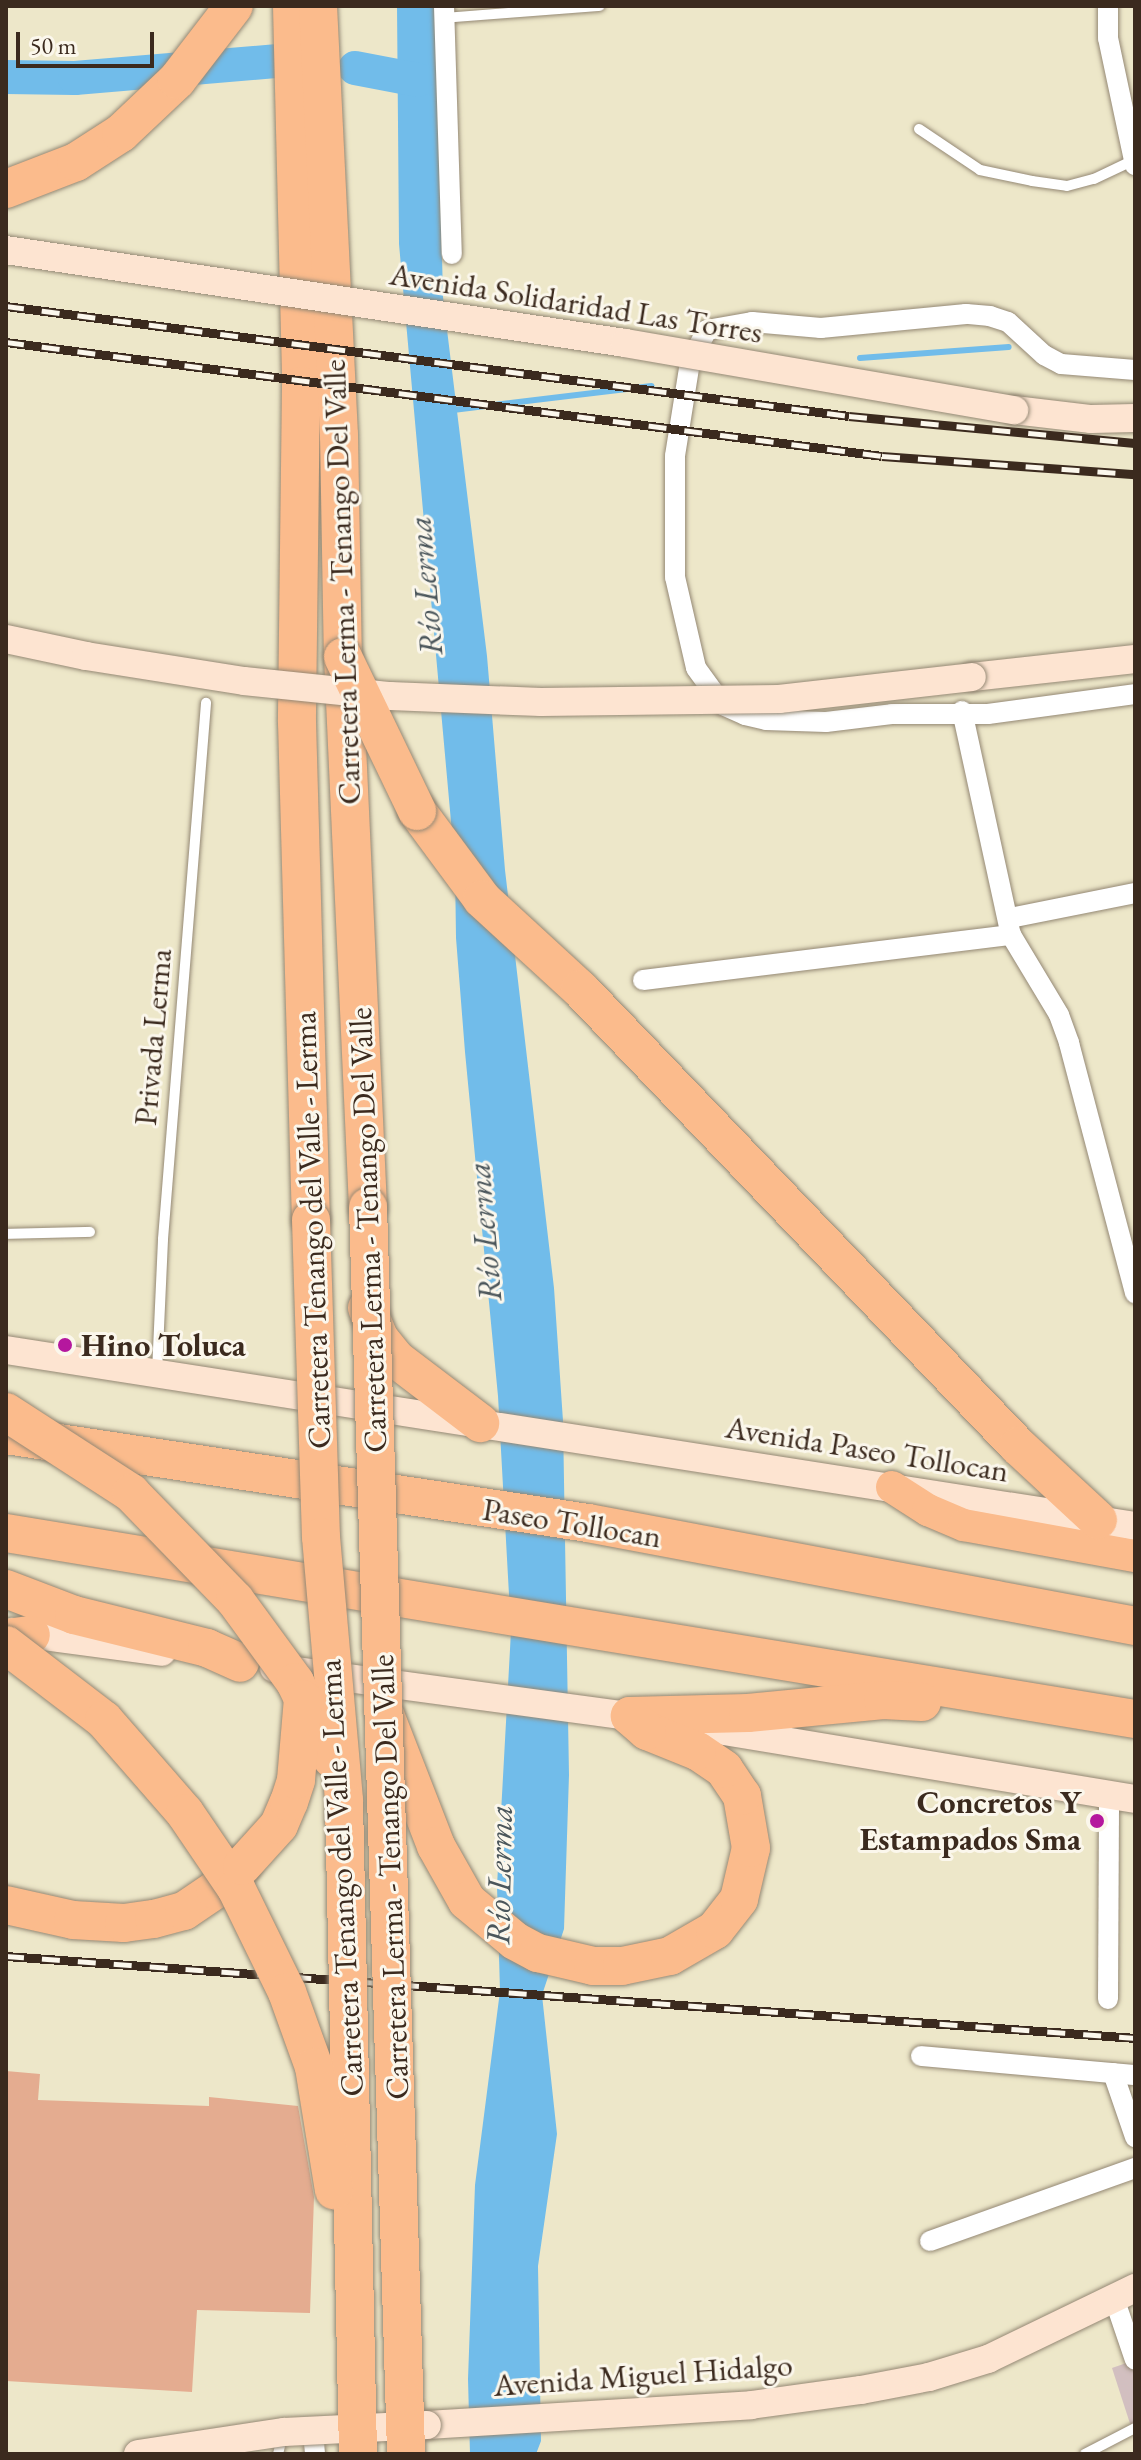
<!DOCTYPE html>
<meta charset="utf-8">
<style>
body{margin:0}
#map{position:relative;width:1141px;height:2460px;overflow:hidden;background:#ede7c9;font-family:"EB Garamond",serif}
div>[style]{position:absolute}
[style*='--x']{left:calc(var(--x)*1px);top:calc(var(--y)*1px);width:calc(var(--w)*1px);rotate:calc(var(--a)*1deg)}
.industrial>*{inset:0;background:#d2bfc0}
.water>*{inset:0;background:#71bcea}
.stream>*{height:6px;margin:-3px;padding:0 3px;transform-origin:3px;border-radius:3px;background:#71bcea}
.river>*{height:34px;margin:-17px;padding:0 17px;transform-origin:17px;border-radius:17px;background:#71bcea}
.building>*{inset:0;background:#e4ac90}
.roads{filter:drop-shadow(0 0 2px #948874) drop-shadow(0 0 2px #948874)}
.lane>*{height:10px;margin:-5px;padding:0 5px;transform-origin:5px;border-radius:5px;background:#fff}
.street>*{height:20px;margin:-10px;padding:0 10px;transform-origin:10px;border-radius:10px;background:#fff}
.secondary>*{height:28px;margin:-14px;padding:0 14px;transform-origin:14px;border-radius:14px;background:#fde4d1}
.primary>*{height:32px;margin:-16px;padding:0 16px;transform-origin:16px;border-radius:16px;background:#fbbb8c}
.highway>*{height:38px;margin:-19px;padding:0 19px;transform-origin:19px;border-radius:19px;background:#fbbb8c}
.rail>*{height:9px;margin-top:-4.5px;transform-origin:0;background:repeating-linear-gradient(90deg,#fbf7ec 0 18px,#3b2a1e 0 36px);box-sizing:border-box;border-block:2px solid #3b2a1e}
.bridges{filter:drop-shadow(0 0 2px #948874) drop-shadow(0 0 2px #948874)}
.secondary-bridge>*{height:28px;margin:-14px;padding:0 14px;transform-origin:14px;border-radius:14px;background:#fde4d1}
.highway-bridge>*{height:38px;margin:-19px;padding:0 19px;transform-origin:19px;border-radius:19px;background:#fbbb8c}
.dots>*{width:22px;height:22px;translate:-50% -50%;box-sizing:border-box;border:4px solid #fbf7ec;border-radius:50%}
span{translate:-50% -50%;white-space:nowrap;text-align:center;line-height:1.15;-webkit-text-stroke:6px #fbf7ec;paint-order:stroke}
.street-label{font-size:32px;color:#3b2a1e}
.poi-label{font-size:32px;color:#3b2a1e;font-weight:700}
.left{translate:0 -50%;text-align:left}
.right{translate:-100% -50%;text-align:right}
.water-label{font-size:34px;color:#4b565b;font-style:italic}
.frame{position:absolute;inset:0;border:8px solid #3b2a1e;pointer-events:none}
.scale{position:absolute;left:16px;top:32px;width:138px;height:36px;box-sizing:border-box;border:4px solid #3b2a1e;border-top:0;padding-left:10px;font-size:24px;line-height:28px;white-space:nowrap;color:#3b2a1e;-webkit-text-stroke:6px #fbf7ec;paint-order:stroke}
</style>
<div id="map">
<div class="industrial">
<div style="clip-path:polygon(1135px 2360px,1135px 2439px,1112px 2368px)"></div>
</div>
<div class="water">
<div style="clip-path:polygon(397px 6px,436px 6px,443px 297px,487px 656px,505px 870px,554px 1288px,563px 1421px,569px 1775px,564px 1929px,542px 1995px,557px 2134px,538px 2266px,541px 2441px,536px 2454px,470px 2454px,468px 2379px,475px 2185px,500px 1991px,497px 1886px,511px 1631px,498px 1396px,465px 1052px,456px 938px,455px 866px,399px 244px)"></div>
</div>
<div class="stream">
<div style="--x:860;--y:358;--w:149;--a:-4.2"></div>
<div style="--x:453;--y:410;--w:200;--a:-6.9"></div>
</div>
<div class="river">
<div style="--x:355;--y:68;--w:64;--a:10.8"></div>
<div style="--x:6;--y:77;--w:69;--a:0.8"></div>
<div style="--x:75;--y:78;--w:204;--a:-4.8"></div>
</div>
<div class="building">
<div style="clip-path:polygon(6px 2071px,40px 2074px,38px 2100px,209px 2106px,209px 2097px,298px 2106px,314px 2197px,310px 2313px,197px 2310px,192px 2392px,6px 2381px)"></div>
</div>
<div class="roads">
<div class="lane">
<div style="--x:443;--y:18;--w:157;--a:-4.4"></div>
<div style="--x:919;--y:129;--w:73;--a:33.9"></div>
<div style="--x:980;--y:170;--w:53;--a:11.9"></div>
<div style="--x:1032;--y:181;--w:35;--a:8"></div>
<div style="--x:1067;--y:186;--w:28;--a:-15"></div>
<div style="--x:1094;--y:179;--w:44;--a:-25.4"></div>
<div style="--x:6;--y:1234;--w:84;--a:-1.4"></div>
<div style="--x:157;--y:1372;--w:133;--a:-87.4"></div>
<div style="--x:163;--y:1239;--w:538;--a:-85.41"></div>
<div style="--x:278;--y:2454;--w:21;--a:-76"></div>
<div style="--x:1085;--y:2454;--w:56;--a:-27.5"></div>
</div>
<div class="street">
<div style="--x:444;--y:6;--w:248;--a:88.2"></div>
<div style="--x:1108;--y:6;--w:32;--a:90"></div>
<div style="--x:1108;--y:38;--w:130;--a:78"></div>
<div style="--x:1135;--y:370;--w:74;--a:-175.4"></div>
<div style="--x:1061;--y:364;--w:19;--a:-152"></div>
<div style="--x:1044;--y:355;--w:49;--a:-137.5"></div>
<div style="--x:1008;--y:322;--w:19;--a:-162"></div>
<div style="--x:990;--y:316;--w:24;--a:-175"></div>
<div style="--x:966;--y:314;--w:146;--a:174.5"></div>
<div style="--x:821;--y:328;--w:69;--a:-175"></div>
<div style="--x:752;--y:322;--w:46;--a:169.9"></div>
<div style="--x:707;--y:330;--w:36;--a:118"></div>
<div style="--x:690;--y:362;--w:95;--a:99.1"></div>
<div style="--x:675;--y:456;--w:121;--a:90"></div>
<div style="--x:675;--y:577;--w:93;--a:77"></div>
<div style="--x:696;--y:668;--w:46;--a:53.9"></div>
<div style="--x:723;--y:705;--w:24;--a:24"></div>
<div style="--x:745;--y:715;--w:22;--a:13"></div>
<div style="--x:766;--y:720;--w:60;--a:1.9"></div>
<div style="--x:826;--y:722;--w:66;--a:-6.9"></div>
<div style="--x:892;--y:714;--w:96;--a:0"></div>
<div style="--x:988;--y:714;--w:148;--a:-7.7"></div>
<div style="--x:962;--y:711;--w:229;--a:77.7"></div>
<div style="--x:1011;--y:935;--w:93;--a:59"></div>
<div style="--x:1059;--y:1015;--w:30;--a:70"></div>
<div style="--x:1069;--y:1043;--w:259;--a:75.2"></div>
<div style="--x:1010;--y:918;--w:127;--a:-11.3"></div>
<div style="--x:643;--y:980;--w:371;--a:-7"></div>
<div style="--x:1108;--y:1999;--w:204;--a:-89.7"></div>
<div style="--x:921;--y:2056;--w:215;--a:5.1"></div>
<div style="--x:1113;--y:2073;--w:68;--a:71"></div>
<div style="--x:930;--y:2241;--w:218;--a:-19.6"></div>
<div style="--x:1114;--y:2298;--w:65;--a:71.3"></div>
<div style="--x:313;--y:2431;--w:23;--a:85"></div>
</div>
<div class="secondary">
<div style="--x:1014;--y:410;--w:78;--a:6.7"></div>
<div style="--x:1091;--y:419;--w:44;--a:-1.3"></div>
<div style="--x:972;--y:677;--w:164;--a:-6.3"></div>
<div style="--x:6;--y:1350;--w:1143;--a:8.86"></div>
<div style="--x:13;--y:1632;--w:150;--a:7.6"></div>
<div style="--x:274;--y:1668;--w:378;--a:7.7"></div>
<div style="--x:694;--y:1726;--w:447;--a:9.4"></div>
<div style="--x:427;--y:2425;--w:325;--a:-3.5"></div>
<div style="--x:751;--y:2405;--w:111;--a:-7.8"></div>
<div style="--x:861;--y:2390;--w:69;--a:-10.8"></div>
<div style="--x:929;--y:2377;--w:62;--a:-17"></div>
<div style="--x:988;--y:2359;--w:163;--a:-25.8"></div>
</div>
<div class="primary">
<div style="--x:892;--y:1487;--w:43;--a:32.6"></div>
<div style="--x:928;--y:1510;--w:39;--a:23"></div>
<div style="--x:964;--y:1525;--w:174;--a:10.3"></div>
</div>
<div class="highway">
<div style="--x:292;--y:6;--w:380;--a:88.6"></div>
<div style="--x:301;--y:386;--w:336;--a:90.7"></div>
<div style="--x:297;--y:722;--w:498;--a:88.4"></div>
<div style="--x:318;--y:6;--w:430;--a:87.2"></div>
<div style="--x:339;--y:435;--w:222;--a:89"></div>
<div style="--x:343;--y:657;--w:551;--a:87.4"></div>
<div style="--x:6;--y:189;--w:75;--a:-21.1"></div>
<div style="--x:76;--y:162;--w:54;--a:-32.8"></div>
<div style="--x:121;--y:133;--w:77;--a:-43.4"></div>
<div style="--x:177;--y:80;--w:93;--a:-52.4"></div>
<div style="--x:417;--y:811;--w:109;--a:53.5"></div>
<div style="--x:482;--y:899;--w:133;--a:42.6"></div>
<div style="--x:580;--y:989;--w:633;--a:46.22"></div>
<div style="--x:1018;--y:1446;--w:109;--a:42.8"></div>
<div style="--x:367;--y:1308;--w:32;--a:68"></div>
<div style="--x:379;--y:1338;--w:27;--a:51"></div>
<div style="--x:396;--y:1359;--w:106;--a:37.3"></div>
<div style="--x:6;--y:1435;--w:589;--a:8.6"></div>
<div style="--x:588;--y:1523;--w:557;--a:10.66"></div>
<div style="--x:6;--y:1533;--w:1144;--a:9.36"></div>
<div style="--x:6;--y:1589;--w:73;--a:20.9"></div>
<div style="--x:74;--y:1615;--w:137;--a:13.9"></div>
<div style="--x:207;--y:1648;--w:36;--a:24"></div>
<div style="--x:6;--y:1638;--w:25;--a:-7"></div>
<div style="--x:630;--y:1716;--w:118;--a:-1.5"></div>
<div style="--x:748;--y:1713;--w:136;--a:-5.5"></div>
<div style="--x:883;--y:1700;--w:39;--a:3"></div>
<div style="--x:386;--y:1717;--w:138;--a:68.8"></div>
<div style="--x:436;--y:1846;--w:63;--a:60.6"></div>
<div style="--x:467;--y:1901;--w:62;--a:39.8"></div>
<div style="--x:515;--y:1941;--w:26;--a:28"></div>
<div style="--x:538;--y:1953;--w:57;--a:13.3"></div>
<div style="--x:593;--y:1966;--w:29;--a:0"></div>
<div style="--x:622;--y:1966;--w:49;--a:-11.8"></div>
<div style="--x:670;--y:1956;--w:52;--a:-30"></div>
<div style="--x:715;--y:1930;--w:39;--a:-52"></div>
<div style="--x:739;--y:1899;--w:52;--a:-76.8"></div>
<div style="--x:751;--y:1848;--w:53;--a:-99.8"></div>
<div style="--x:742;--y:1796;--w:32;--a:-124"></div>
<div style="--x:724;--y:1769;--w:32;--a:-146"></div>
<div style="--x:697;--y:1751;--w:54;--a:-158.2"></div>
<div style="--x:647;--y:1731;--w:23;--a:-139"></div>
<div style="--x:6;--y:1905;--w:69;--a:12.6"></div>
<div style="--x:73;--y:1920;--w:51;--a:3.4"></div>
<div style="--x:124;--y:1923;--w:30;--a:-8"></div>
<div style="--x:154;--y:1919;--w:31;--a:-15"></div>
<div style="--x:184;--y:1911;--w:37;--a:-34"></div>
<div style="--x:215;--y:1890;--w:36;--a:-42"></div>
</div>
</div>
<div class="rail">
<div style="--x:6;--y:306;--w:850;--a:7.43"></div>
<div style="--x:849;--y:416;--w:287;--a:5.4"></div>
<div style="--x:6;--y:342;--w:883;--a:7.41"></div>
<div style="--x:882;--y:456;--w:254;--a:4.1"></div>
<div style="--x:6;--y:1956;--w:1132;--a:4.15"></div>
</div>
<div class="bridges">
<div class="secondary-bridge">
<div style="--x:6;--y:250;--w:626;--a:8.54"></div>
<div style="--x:625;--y:343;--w:395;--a:9.8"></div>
<div style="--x:6;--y:639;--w:82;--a:12"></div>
<div style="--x:86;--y:656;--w:160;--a:9"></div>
<div style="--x:244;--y:681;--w:147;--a:5.9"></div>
<div style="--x:390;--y:696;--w:151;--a:2.3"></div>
<div style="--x:541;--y:702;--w:238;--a:-0.7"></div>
<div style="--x:779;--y:699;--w:194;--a:-6.5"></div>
<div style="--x:138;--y:2454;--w:148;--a:-8.6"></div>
<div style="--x:284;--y:2432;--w:143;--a:-2.8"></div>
</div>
<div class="highway-bridge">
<div style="--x:343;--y:657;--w:171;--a:64.3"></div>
<div style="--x:368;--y:1207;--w:1248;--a:88.25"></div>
<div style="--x:311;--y:1220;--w:317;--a:88.2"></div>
<div style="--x:321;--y:1537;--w:265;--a:85"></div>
<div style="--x:344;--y:1801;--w:653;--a:88.77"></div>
<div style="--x:6;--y:1412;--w:149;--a:32.9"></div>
<div style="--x:131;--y:1493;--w:149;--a:45.8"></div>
<div style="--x:235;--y:1600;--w:102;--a:53.8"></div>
<div style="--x:295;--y:1682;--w:85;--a:64.3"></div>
<div style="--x:6;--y:1645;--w:123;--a:37.4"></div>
<div style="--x:104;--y:1720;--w:123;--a:48.9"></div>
<div style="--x:185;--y:1813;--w:91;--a:55.8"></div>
<div style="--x:236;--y:1888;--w:116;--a:63.9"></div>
<div style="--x:287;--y:1992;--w:80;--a:70.2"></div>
<div style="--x:314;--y:2067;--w:125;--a:80.8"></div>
<div style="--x:242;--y:1866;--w:55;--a:-47.9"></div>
<div style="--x:279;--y:1825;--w:25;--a:-67"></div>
<div style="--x:289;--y:1802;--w:23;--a:-72"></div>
<div style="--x:296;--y:1780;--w:81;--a:-85.1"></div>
</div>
</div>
<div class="dots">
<div style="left:65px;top:1345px;background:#b5179e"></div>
<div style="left:1097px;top:1821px;background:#b5179e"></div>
</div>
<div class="street-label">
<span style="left:576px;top:303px;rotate:9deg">Avenida Solidaridad Las Torres</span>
<span style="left:342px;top:582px;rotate:-92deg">Carretera Lerma - Tenango Del Valle</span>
<span style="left:153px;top:1037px;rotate:-85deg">Privada Lerma</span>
<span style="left:312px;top:1230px;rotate:-92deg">Carretera Tenango del Valle - Lerma</span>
<span style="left:368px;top:1230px;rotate:-92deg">Carretera Lerma - Tenango Del Valle</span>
<span style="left:867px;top:1449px;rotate:9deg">Avenida Paseo Tollocan</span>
<span style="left:572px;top:1523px;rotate:9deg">Paseo Tollocan</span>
<span style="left:390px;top:1877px;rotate:-92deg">Carretera Lerma - Tenango Del Valle</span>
<span style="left:341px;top:1878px;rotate:-93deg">Carretera Tenango del Valle - Lerma</span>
<span style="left:643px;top:2375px;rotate:-4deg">Avenida Miguel Hidalgo</span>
</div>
<div class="poi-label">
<span class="left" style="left:81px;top:1345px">Hino Toluca</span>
<span class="right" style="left:1081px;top:1821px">Concretos Y<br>Estampados Sma</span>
</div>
<div class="water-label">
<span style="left:425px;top:586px;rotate:-95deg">Río Lerma</span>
<span style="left:484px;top:1232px;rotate:-95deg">Río Lerma</span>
<span style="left:499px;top:1875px;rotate:-89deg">Río Lerma</span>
</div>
<div class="frame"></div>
<div class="scale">50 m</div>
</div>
